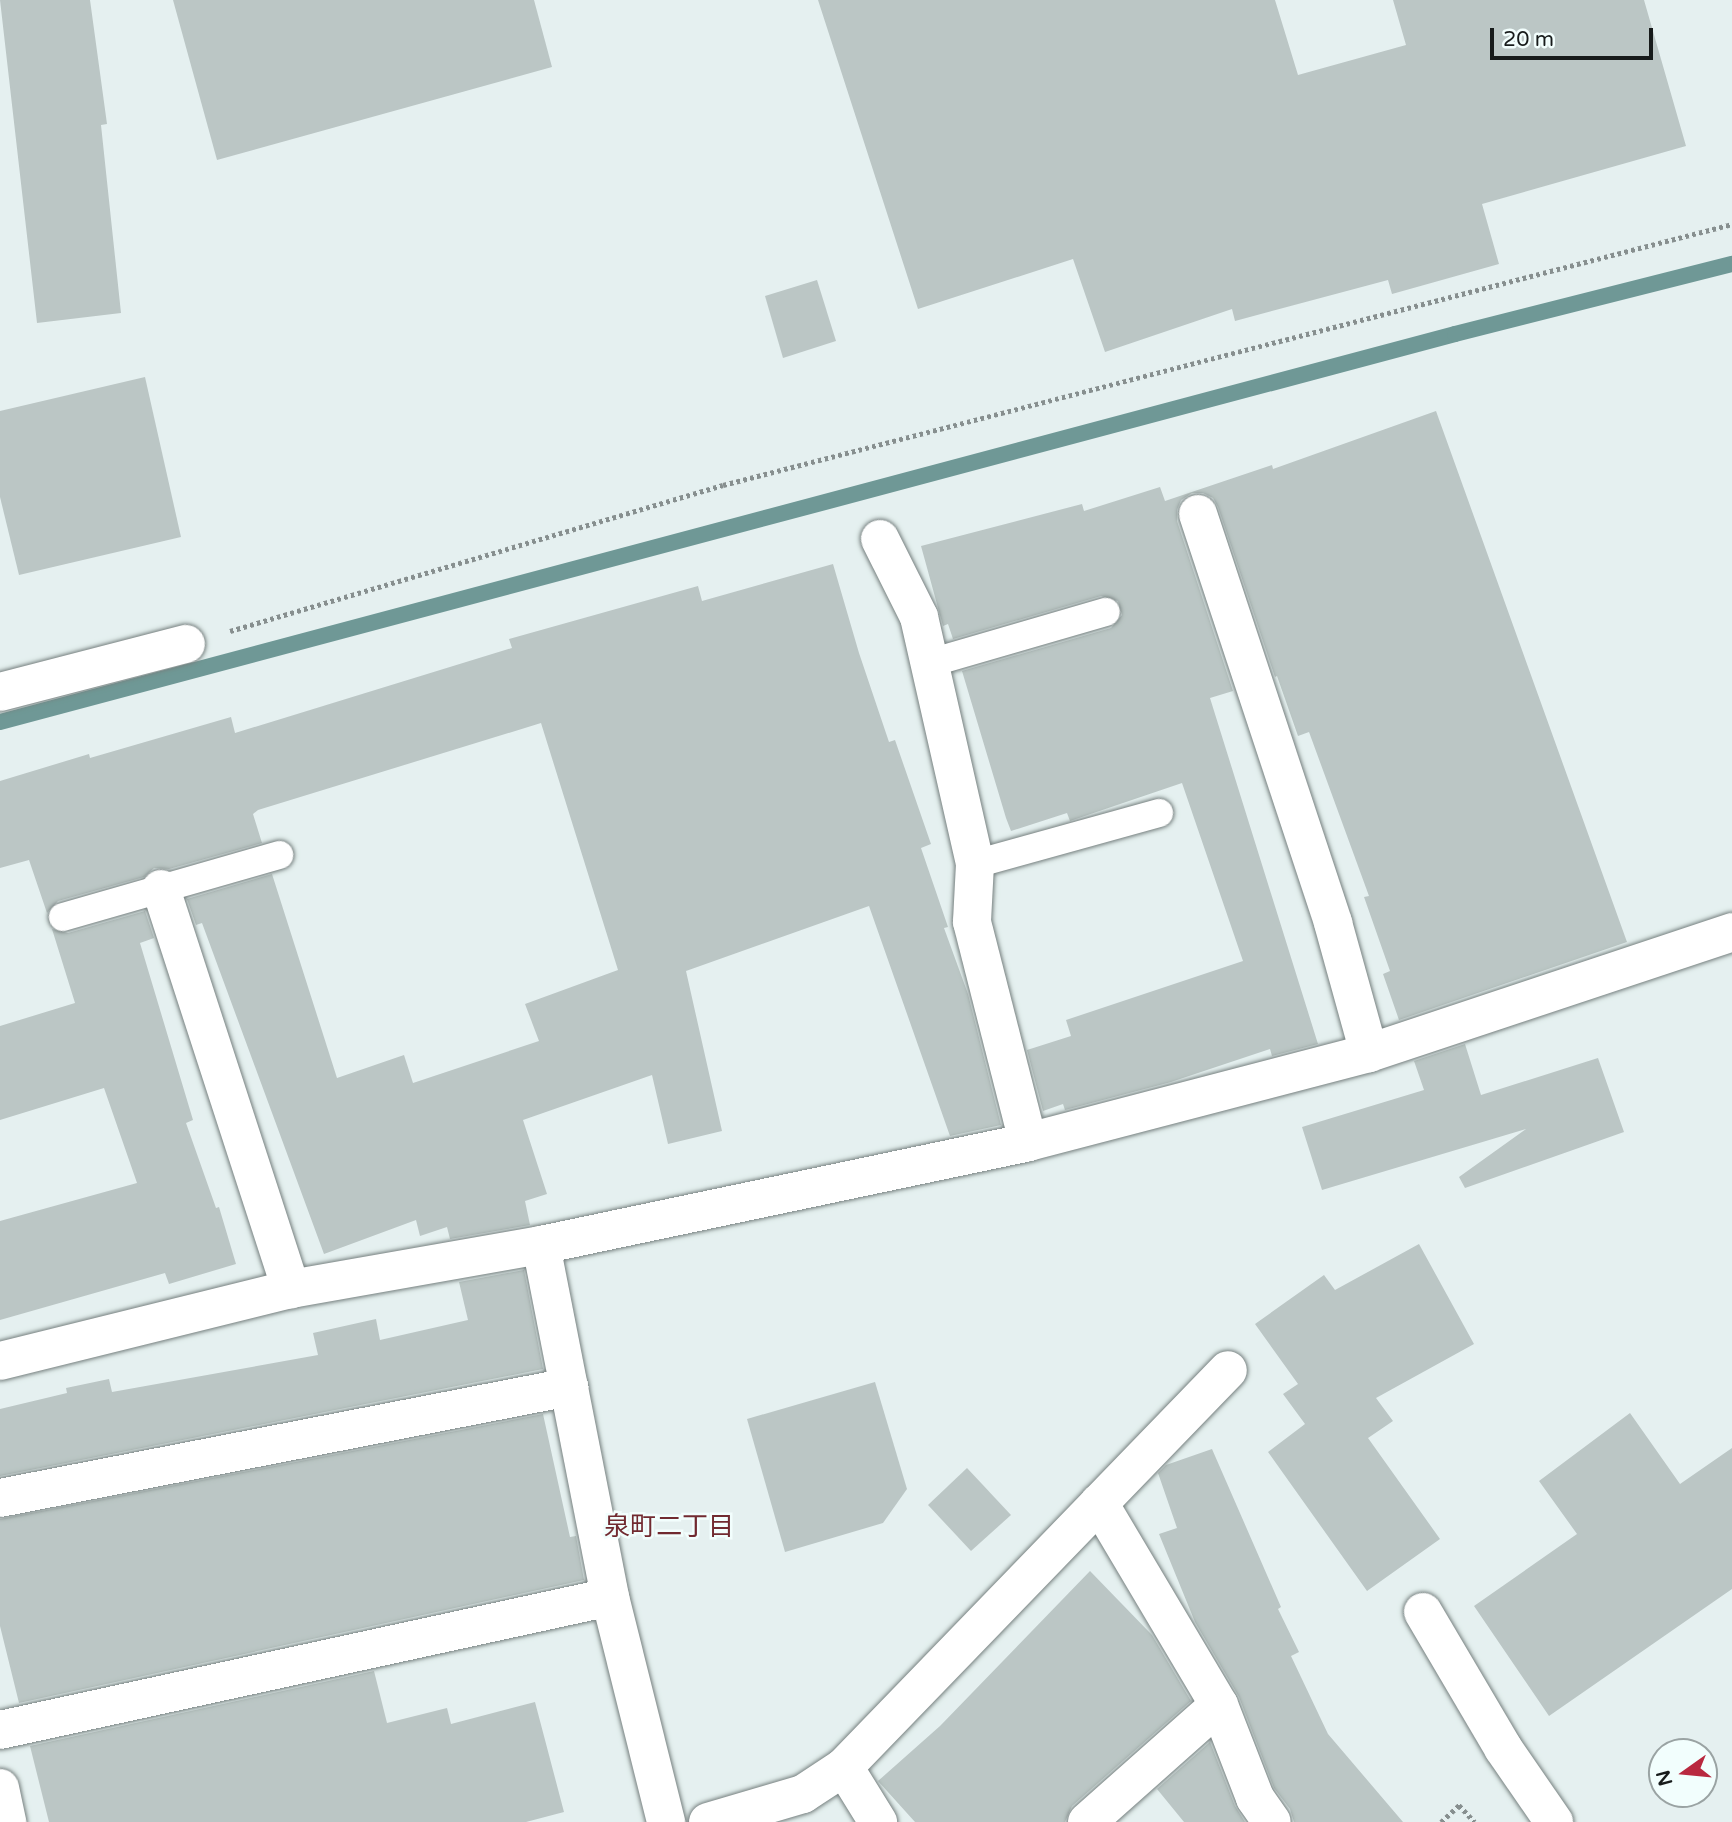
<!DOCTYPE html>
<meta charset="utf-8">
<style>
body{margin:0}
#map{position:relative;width:1732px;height:1822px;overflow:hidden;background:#e5f0f0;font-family:"Varela Round","Noto Sans JP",sans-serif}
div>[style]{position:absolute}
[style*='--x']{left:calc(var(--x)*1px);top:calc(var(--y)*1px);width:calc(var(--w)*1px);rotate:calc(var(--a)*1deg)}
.stream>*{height:16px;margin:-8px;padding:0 8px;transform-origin:8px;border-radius:8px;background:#6f9896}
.building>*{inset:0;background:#bbc6c5}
.path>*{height:4.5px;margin-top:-2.25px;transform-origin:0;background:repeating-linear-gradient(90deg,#878f8f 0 3.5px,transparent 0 7px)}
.roads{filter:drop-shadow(0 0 2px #76807f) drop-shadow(0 0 2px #76807f)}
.lane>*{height:28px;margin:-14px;padding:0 14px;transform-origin:14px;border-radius:14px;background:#fff}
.street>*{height:38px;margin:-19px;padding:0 19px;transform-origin:19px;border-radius:19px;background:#fff}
span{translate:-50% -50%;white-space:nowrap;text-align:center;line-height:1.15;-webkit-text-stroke:5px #f2fefd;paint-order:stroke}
.neighbourhood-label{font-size:26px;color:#712a30}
.north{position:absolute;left:1648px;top:1738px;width:70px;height:70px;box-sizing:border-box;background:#f2fefd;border:2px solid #9aa3a3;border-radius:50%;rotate:255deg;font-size:19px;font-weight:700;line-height:28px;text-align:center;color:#171b1b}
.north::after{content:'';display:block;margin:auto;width:24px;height:32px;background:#b9283f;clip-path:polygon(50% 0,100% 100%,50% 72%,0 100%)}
.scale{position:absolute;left:1490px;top:28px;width:163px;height:32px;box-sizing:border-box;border:4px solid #171b1b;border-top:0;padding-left:9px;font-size:21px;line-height:24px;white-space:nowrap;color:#171b1b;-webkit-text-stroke:5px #f2fefd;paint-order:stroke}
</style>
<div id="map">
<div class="stream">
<div style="--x:0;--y:722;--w:1506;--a:-14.93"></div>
<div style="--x:1455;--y:334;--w:286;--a:-14.2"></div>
</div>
<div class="building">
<div style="clip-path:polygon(0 0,90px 0,107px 124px,101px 125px,121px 313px,37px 323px)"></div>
<div style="clip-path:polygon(173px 0,534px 0,552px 67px,217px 160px)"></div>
<div style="clip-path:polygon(818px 0,1275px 0,1298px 75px,1406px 45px,1393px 0,1644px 0,1686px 146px,1482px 204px,1499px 264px,1392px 294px,1388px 280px,1235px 321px,1232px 309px,1105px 352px,1073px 259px,918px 309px)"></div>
<div style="clip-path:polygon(817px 280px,836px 341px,783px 358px,765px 296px)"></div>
<div style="clip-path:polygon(145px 377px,181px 537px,19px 575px,0 497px,0 411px)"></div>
<div style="clip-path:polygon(1436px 411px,1627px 942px,1399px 1020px,1383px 974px,1390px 971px,1364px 897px,1369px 896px,1309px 732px,1298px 736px,1277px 676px,1275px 677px,1218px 507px,1213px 498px,1203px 493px,1192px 493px,1181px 500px,1177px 510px,1177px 521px,1233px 691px,1210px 698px,1318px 1044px,1272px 1056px,1270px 1049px,1171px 1082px,1065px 1110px,1063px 1104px,1043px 1111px,1027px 1050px,1071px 1036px,1066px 1020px,1243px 961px,1182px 783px,1070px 821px,1067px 813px,1011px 831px,1006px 818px,962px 671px,1111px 628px,1122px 615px,1118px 601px,1101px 596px,953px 639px,948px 624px,943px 626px,921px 546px,1082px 504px,1084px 511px,1160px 487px,1165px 501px,1272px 465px,1273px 469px)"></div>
<div style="clip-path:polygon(833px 564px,859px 653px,889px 742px,895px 740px,931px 844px,921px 848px,948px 927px,944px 928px,968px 994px,1001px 1125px,950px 1136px,869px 906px,686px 971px,722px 1131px,668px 1144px,652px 1075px,523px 1120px,547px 1194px,525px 1201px,530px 1225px,450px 1239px,447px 1227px,420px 1236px,416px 1220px,324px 1254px,202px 923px,196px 925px,187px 899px,272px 874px,337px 1078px,404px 1055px,413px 1083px,539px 1041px,525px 1004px,618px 970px,541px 723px,258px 810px,253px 814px,262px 843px,169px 869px,154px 868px,144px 877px,58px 901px,47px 913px,29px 860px,0 868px,0 781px,89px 754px,90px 758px,231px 717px,235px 733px,512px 648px,509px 639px,698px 586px,702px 601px)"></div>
<div style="clip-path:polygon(145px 911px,154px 938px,140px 943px,193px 1120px,186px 1123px,216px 1208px,219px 1207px,236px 1264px,169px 1284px,165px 1273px,0 1320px,0 1221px,137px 1183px,104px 1088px,0 1120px,0 1026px,75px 1003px,52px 929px,68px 933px)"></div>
<div style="clip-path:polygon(1465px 1044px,1481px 1095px,1598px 1058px,1624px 1132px,1465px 1188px,1459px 1177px,1526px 1129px,1322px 1190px,1302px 1127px,1424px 1090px,1414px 1061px)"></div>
<div style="clip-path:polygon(1419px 1244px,1474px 1344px,1376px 1398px,1393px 1421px,1368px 1438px,1440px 1539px,1367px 1591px,1268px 1452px,1305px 1424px,1283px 1394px,1298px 1384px,1255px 1324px,1324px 1275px,1335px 1290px)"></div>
<div style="clip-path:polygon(524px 1270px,543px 1369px,0 1476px,0 1409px,67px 1393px,66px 1388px,109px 1379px,112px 1392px,318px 1355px,313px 1333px,376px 1319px,380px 1340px,468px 1320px,459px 1282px)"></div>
<div style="clip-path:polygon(875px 1382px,907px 1489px,883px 1523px,785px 1552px,747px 1419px)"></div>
<div style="clip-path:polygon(1630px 1413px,1680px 1484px,1732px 1448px,1732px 1589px,1549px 1716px,1474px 1606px,1577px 1534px,1539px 1481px)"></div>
<div style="clip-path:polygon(543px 1414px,570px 1537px,576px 1536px,584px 1580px,19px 1703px,0 1626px,0 1519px)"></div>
<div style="clip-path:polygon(1212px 1449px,1281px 1607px,1278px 1609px,1299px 1652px,1291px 1656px,1328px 1734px,1403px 1822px,1294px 1822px,1290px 1809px,1274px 1788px,1239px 1697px,1195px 1622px,1159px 1534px,1177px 1528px,1158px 1473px,1166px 1465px)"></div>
<div style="clip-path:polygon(967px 1468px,1011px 1515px,971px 1551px,928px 1505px)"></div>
<div style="clip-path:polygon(1090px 1571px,1152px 1635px,1191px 1701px,1072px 1806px,1065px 1822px,915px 1822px,878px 1781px,940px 1726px)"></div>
<div style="clip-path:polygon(374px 1671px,387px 1723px,447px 1708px,451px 1724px,535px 1702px,564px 1812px,526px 1822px,49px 1822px,30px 1746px)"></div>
<div style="clip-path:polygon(1210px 1742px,1235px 1806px,1245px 1822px,1184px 1822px,1157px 1789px)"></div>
</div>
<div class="path">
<div style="--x:230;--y:631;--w:514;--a:-16.5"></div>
<div style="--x:723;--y:485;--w:1042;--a:-14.5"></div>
<div style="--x:1441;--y:1822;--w:25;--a:-43"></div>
<div style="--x:1459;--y:1805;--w:23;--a:47"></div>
</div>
<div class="roads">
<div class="lane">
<div style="--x:930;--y:663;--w:183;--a:-16.2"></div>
<div style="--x:975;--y:864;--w:191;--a:-15.5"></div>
<div style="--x:63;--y:917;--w:225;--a:-16"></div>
</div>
<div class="street">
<div style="--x:1198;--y:514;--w:431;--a:71.7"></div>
<div style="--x:1333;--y:923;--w:135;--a:74.5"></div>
<div style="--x:880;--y:539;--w:87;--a:63.4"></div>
<div style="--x:919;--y:617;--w:253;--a:77.2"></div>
<div style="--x:975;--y:864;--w:58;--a:93"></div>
<div style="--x:972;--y:922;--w:227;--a:75.7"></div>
<div style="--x:0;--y:692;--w:192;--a:-14.5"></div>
<div style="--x:161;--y:889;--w:421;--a:72"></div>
<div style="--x:541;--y:1245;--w:359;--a:78.9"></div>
<div style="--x:610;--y:1597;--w:232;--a:76"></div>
<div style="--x:0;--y:1361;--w:300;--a:-13.9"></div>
<div style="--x:291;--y:1289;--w:254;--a:-10"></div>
<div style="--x:541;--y:1245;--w:498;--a:-11.9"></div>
<div style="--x:1028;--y:1142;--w:352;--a:-14.6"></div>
<div style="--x:1369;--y:1053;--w:383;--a:-18.4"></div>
<div style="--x:0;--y:1498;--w:580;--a:-11.04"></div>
<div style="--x:1099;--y:1503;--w:235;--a:59.3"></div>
<div style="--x:1219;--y:1705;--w:100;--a:68.8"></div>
<div style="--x:1255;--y:1798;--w:29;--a:55"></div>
<div style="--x:1423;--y:1612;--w:158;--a:59.5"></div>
<div style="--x:1503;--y:1748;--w:90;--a:55.4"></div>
<div style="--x:0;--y:1730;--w:624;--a:-12.3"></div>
<div style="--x:844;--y:1767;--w:65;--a:58.3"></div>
<div style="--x:0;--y:1788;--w:35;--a:78"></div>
<div style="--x:708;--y:1822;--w:99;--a:-16.4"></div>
<div style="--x:803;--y:1794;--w:49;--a:-33.4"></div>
<div style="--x:844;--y:1767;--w:552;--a:-45.95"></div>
<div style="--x:1087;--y:1822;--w:176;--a:-41.6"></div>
</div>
</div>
<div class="neighbourhood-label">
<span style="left:669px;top:1527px">泉町二丁目</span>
</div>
<div class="north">N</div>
<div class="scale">20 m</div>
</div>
